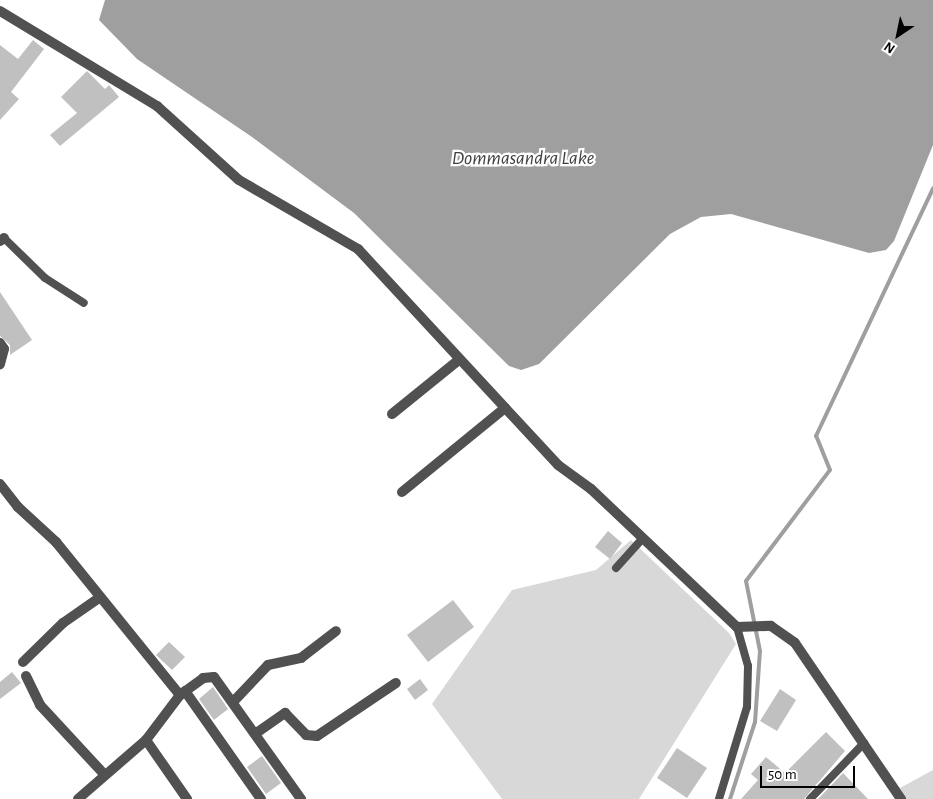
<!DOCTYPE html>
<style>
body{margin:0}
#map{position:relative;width:933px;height:799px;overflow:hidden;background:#fff;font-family:"Alegreya Sans",sans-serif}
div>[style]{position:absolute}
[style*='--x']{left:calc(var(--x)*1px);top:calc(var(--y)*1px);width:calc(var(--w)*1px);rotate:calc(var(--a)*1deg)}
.green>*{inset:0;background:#d8d8d8}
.water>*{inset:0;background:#9f9f9f}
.stream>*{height:4px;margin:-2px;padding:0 2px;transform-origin:2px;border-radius:2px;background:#9f9f9f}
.building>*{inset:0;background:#c0c0c0}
.service>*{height:8px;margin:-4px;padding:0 4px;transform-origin:4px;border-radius:4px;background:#515151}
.minor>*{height:10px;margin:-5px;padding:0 5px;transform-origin:5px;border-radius:5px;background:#515151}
span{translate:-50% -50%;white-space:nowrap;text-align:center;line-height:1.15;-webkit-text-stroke:4.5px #fff;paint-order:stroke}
.water-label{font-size:20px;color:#404040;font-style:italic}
.north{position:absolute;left:873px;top:10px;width:50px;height:50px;-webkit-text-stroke:4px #fff;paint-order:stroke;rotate:214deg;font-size:14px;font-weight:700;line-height:20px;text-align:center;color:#000}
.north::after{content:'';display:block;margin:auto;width:18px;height:22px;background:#000;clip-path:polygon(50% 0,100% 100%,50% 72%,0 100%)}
.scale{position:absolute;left:760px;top:766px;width:95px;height:22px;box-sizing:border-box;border:2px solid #000;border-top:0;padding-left:6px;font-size:15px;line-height:18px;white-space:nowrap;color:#000;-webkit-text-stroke:4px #fff;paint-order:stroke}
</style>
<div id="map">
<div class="green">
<div style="clip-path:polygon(631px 540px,729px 633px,736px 644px,639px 799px,502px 799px,432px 704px,512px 590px,596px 570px)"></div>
<div style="clip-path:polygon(933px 770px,933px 799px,907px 799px,900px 788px)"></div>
</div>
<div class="water">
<div style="clip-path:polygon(105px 0,933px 0,933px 145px,894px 241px,886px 250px,869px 253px,731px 214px,701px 217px,670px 234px,539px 364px,521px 370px,509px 366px,354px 213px,252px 137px,137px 59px,99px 20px)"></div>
</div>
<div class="stream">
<div style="--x:730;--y:799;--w:81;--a:-72"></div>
<div style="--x:755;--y:722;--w:71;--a:-86"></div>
<div style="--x:760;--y:651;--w:71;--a:-101.3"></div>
<div style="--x:746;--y:581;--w:139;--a:-52.9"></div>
<div style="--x:830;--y:470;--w:37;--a:-112"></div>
<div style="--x:816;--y:436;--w:274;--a:-64.7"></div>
</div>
<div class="building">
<div style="clip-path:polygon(33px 40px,44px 49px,11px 92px,19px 99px,0 120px,0 45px,18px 59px)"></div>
<div style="clip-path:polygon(87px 71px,105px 89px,109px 85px,119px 97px,60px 146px,50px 135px,77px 113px,61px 97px)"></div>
<div style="clip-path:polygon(0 292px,32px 340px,10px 355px,10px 345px,0 336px)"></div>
<div style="clip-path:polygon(608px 531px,622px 543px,610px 559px,595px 547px)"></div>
<div style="clip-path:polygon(453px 600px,474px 627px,428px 662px,407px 635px)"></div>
<div style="clip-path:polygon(169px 642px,185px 657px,172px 670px,156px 655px)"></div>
<div style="clip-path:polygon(12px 672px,21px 683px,0 699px,0 682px)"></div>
<div style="clip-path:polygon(420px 679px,428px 690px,415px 700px,407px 689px)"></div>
<div style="clip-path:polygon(213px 687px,228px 709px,214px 720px,199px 699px)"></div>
<div style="clip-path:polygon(780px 689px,796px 700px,777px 731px,760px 721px)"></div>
<div style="clip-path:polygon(826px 732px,845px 751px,804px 799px,741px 799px,758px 780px,751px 774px,766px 757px,785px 773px)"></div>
<div style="clip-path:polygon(677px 748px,707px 768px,687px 798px,657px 778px)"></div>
<div style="clip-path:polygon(262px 756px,281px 783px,266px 794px,247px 767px)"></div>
<div style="clip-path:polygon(843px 773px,868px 799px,818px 799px)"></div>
</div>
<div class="service">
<div style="--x:4;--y:238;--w:57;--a:44.3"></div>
<div style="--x:45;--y:278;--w:46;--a:32.7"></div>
<div style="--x:616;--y:568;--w:40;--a:-48"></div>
<div style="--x:719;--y:799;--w:96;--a:-73.1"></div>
<div style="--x:747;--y:707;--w:41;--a:-88.6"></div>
<div style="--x:748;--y:666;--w:41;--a:-105.8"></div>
<div style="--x:810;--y:799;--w:78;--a:-46"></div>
</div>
<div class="minor">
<div style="--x:0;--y:11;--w:184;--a:31.2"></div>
<div style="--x:157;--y:106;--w:110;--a:42.1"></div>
<div style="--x:239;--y:180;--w:138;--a:30.1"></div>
<div style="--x:358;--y:249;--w:294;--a:47.2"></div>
<div style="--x:558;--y:465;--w:41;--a:36"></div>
<div style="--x:591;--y:489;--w:201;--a:43.4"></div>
<div style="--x:737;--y:627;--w:34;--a:-2"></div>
<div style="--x:771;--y:626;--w:29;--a:35"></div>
<div style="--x:795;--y:643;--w:189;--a:55.8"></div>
<div style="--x:0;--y:241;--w:5;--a:-37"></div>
<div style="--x:0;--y:343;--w:7;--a:56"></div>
<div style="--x:4;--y:349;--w:16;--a:105"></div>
<div style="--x:392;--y:414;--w:87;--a:-39"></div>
<div style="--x:0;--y:484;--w:29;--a:52"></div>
<div style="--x:18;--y:507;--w:52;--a:42.6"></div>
<div style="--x:56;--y:542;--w:197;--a:51"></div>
<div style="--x:180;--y:695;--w:56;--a:127.1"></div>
<div style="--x:146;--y:740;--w:90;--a:139.1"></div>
<div style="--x:402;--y:492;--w:133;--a:-39.2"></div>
<div style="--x:23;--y:662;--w:56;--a:-44.3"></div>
<div style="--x:63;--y:623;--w:44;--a:-34.8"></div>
<div style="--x:26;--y:676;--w:32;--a:64"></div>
<div style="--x:40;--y:705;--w:94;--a:47.2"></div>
<div style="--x:185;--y:691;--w:132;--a:54.9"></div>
<div style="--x:180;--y:695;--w:29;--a:-36"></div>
<div style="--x:203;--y:678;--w:11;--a:-5"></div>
<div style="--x:214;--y:677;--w:150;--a:54.5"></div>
<div style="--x:233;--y:702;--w:51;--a:-46.6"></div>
<div style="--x:268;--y:665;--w:34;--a:-12"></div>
<div style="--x:301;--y:658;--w:44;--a:-37.6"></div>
<div style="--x:255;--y:734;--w:37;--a:-35"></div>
<div style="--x:285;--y:713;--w:30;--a:46"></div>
<div style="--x:306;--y:735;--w:11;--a:5"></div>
<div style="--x:317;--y:736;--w:95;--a:-33.9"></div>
<div style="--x:146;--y:740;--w:72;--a:55.2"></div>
</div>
<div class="water-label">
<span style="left:523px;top:158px">Dommasandra Lake</span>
</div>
<div class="north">N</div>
<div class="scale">50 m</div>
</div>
